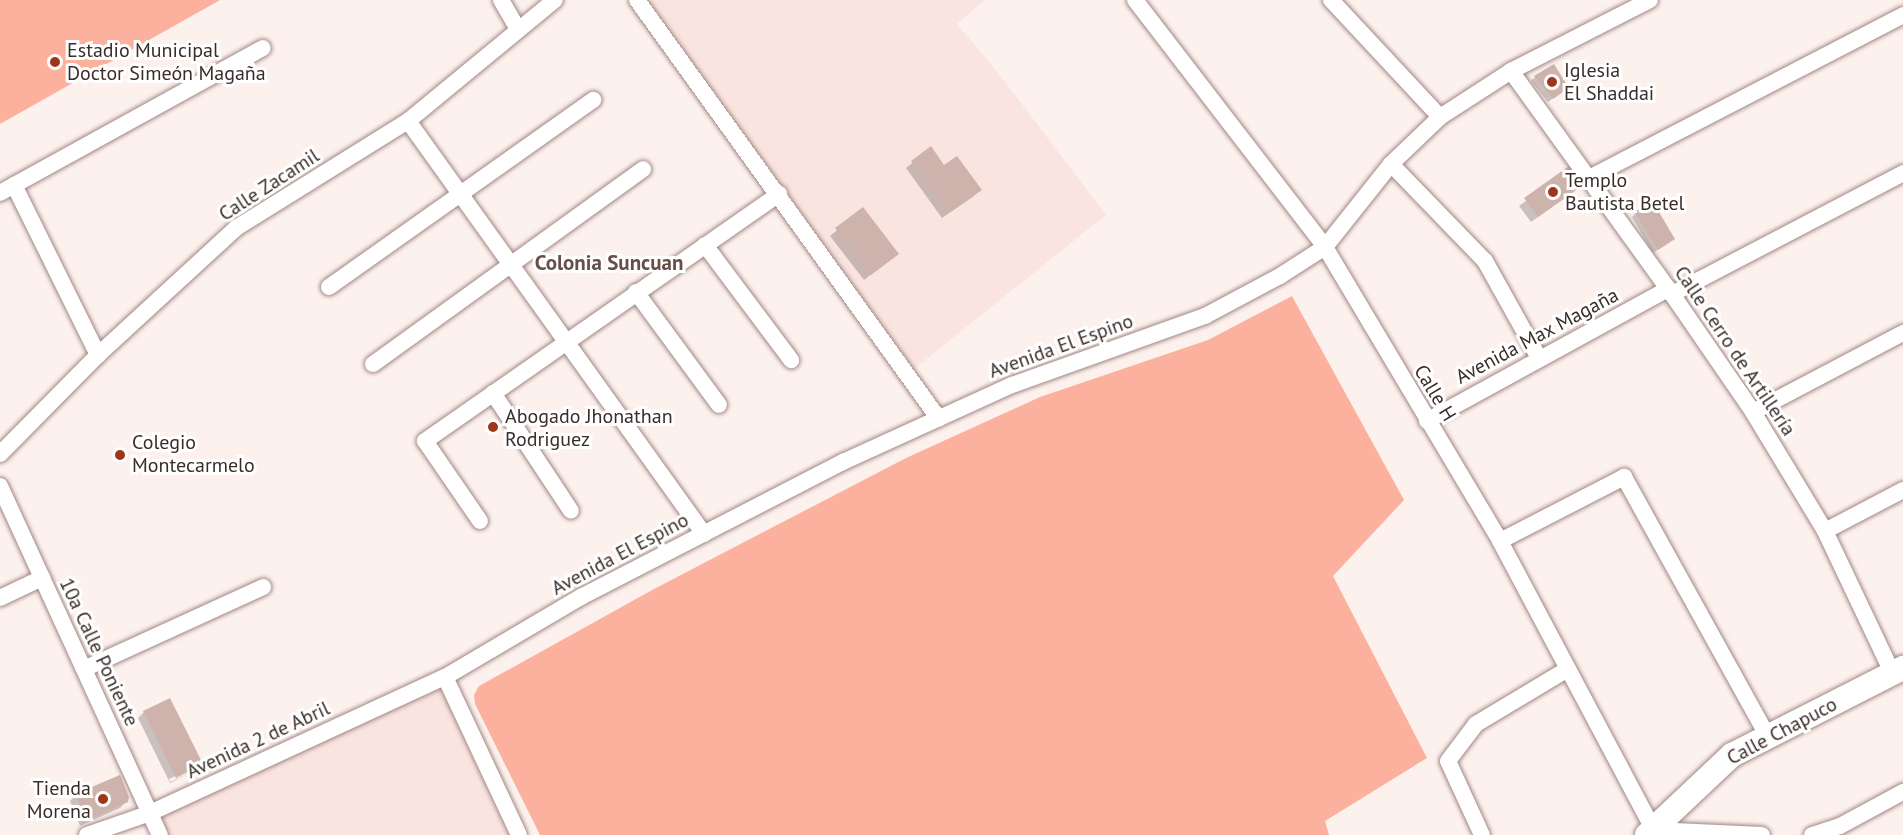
<!DOCTYPE html>
<meta charset="utf-8">
<style>
body{margin:0}
#map{position:relative;width:1903px;height:835px;overflow:hidden;background:#fdf1ee;font-family:"PT Sans",sans-serif}
div>[style]{position:absolute}
[style*='--x']{left:calc(var(--x)*1px);top:calc(var(--y)*1px);width:calc(var(--w)*1px);rotate:calc(var(--a)*1deg)}
.built>*{inset:0;background:#fae4df}
.green>*{inset:0;background:#fcb19e}
.shadow>*{inset:0;background:#0003}
.building>*{inset:0;background:#ceb3ac}
.roads{filter:drop-shadow(0 0 2px #a08781) drop-shadow(0 0 2px #a08781)}
.street>*{height:16px;margin:-8px;padding:0 8px;transform-origin:8px;border-radius:8px;background:#fff}
.secondary>*{height:24px;margin:-12px;padding:0 12px;transform-origin:12px;border-radius:12px;background:#fff}
.dots>*{width:16px;height:16px;translate:-50% -50%;box-sizing:border-box;border:3px solid #fff;border-radius:50%}
span{translate:-50% -50%;white-space:nowrap;text-align:center;line-height:1.15;-webkit-text-stroke:6px #fff;paint-order:stroke}
.poi-label{font-size:20px;color:#382d2b}
.left{translate:0 -50%;text-align:left}
.right{translate:-100% -50%;text-align:right}
.street-label{font-size:20px;color:#382d2b}
.neighbourhood-label{font-size:21px;color:#664f49;font-weight:700}
</style>
<div id="map">
<div class="built">
<div style="clip-path:polygon(648px 0,985px 0,957px 24px,996px 70px,1106px 215px,914px 369px)"></div>
<div style="clip-path:polygon(441px 689px,509px 835px,163px 835px,150px 813px)"></div>
</div>
<div class="green">
<div style="clip-path:polygon(0 0,220px 0,0 124px)"></div>
<div style="clip-path:polygon(1292px 296px,1404px 500px,1333px 576px,1427px 758px,1325px 821px,1329px 835px,540px 835px,475px 704px,474px 695px,479px 686px,654px 589px,906px 458px,1040px 397px,1208px 340px)"></div>
</div>
<div class="shadow">
<div style="clip-path:polygon(1535px 77px,1563px 91px,1548px 102px,1531px 81px)"></div>
<div style="clip-path:polygon(930px 149px,944px 167px,974px 196px,942px 218px,906px 168px)"></div>
<div style="clip-path:polygon(1569px 168px,1575px 191px,1531px 222px,1519px 206px)"></div>
<div style="clip-path:polygon(863px 209px,891px 259px,864px 280px,830px 236px)"></div>
<div style="clip-path:polygon(1635px 214px,1674px 239px,1653px 253px,1632px 217px)"></div>
<div style="clip-path:polygon(144px 712px,201px 764px,196px 769px,196px 766px,169px 779px,170px 782px,195px 770px,170px 783px,138px 718px)"></div>
<div style="clip-path:polygon(76px 795px,127px 801px,120px 808px,80px 826px,70px 801px)"></div>
</div>
<div class="building">
<div style="clip-path:polygon(1554px 64px,1569px 88px,1553px 99px,1534px 76px)"></div>
<div style="clip-path:polygon(931px 146px,944px 165px,957px 156px,982px 190px,949px 213px,911px 161px)"></div>
<div style="clip-path:polygon(1569px 166px,1583px 185px,1538px 217px,1524px 198px)"></div>
<div style="clip-path:polygon(1653px 202px,1675px 239px,1658px 250px,1634px 212px)"></div>
<div style="clip-path:polygon(863px 207px,899px 254px,871px 275px,835px 228px)"></div>
<div style="clip-path:polygon(170px 698px,203px 764px,176px 778px,143px 711px)"></div>
<div style="clip-path:polygon(120px 775px,129px 797px,128px 802px,87px 821px,75px 794px)"></div>
</div>
<div class="roads">
<div class="street">
<div style="--x:501;--y:0;--w:34;--a:60"></div>
<div style="--x:637;--y:0;--w:516;--a:54.22"></div>
<div style="--x:1135;--y:0;--w:312;--a:52.4"></div>
<div style="--x:1325;--y:247;--w:342;--a:59.2"></div>
<div style="--x:1500;--y:541;--w:333;--a:62"></div>
<div style="--x:1331;--y:0;--w:160;--a:47"></div>
<div style="--x:1511;--y:71;--w:275;--a:54.2"></div>
<div style="--x:1672;--y:294;--w:143;--a:55.5"></div>
<div style="--x:1753;--y:412;--w:139;--a:58.8"></div>
<div style="--x:1825;--y:531;--w:158;--a:64.6"></div>
<div style="--x:408;--y:121;--w:508;--a:54.37"></div>
<div style="--x:1391;--y:164;--w:135;--a:45.9"></div>
<div style="--x:1485;--y:261;--w:111;--a:60.9"></div>
<div style="--x:1589;--y:178;--w:354;--a:-27.4"></div>
<div style="--x:14;--y:185;--w:190;--a:63.7"></div>
<div style="--x:0;--y:193;--w:300;--a:-28.9"></div>
<div style="--x:705;--y:245;--w:144;--a:53.2"></div>
<div style="--x:329;--y:287;--w:324;--a:-35.3"></div>
<div style="--x:636;--y:292;--w:140;--a:53.7"></div>
<div style="--x:1672;--y:294;--w:261;--a:-27.6"></div>
<div style="--x:373;--y:364;--w:333;--a:-35.8"></div>
<div style="--x:493;--y:393;--w:141;--a:56.5"></div>
<div style="--x:1753;--y:412;--w:170;--a:-27.8"></div>
<div style="--x:1427;--y:421;--w:275;--a:-28.7"></div>
<div style="--x:0;--y:454;--w:139;--a:-45.3"></div>
<div style="--x:98;--y:355;--w:188;--a:-42.6"></div>
<div style="--x:236;--y:228;--w:203;--a:-31.9"></div>
<div style="--x:408;--y:121;--w:190;--a:-39.5"></div>
<div style="--x:0;--y:486;--w:384;--a:65.4"></div>
<div style="--x:480;--y:521;--w:97;--a:-124.5"></div>
<div style="--x:425;--y:441;--w:432;--a:-34.9"></div>
<div style="--x:1825;--y:531;--w:88;--a:-27.7"></div>
<div style="--x:1500;--y:541;--w:140;--a:-27.3"></div>
<div style="--x:1624;--y:477;--w:295;--a:61"></div>
<div style="--x:0;--y:598;--w:47;--a:-25.5"></div>
<div style="--x:84;--y:669;--w:197;--a:-24.6"></div>
<div style="--x:445;--y:677;--w:174;--a:64.9"></div>
<div style="--x:1653;--y:830;--w:109;--a:2.6"></div>
<div style="--x:87;--y:835;--w:67;--a:-19.2"></div>
<div style="--x:150;--y:813;--w:325;--a:-24.8"></div>
<div style="--x:445;--y:677;--w:158;--a:-30.5"></div>
<div style="--x:581;--y:597;--w:295;--a:-27.3"></div>
<div style="--x:843;--y:462;--w:186;--a:-24.5"></div>
<div style="--x:1012;--y:385;--w:205;--a:-19.7"></div>
<div style="--x:1205;--y:316;--w:85;--a:-28.1"></div>
<div style="--x:1280;--y:276;--w:54;--a:-32.8"></div>
<div style="--x:1325;--y:247;--w:106;--a:-51.5"></div>
<div style="--x:1391;--y:164;--w:68;--a:-43.8"></div>
<div style="--x:1440;--y:117;--w:85;--a:-32.9"></div>
<div style="--x:1511;--y:71;--w:156;--a:-27.1"></div>
<div style="--x:1482;--y:835;--w:81;--a:-114.7"></div>
<div style="--x:1448;--y:761;--w:46;--a:-52.9"></div>
<div style="--x:1476;--y:724;--w:107;--a:-30.9"></div>
<div style="--x:1812;--y:835;--w:29;--a:-18"></div>
<div style="--x:1840;--y:826;--w:72;--a:-28.4"></div>
</div>
<div class="secondary">
<div style="--x:1647;--y:835;--w:117;--a:-43.3"></div>
<div style="--x:1732;--y:755;--w:192;--a:-27"></div>
</div>
</div>
<div class="dots">
<div style="left:55px;top:62px;background:#9f361c"></div>
<div style="left:1552px;top:82px;background:#9f361c"></div>
<div style="left:1553px;top:192px;background:#9f361c"></div>
<div style="left:493px;top:427px;background:#9f361c"></div>
<div style="left:120px;top:455px;background:#9f361c"></div>
<div style="left:103px;top:799px;background:#9f361c"></div>
</div>
<div class="poi-label">
<span class="left" style="left:67px;top:62px">Estadio Municipal<br>Doctor Simeón Magaña</span>
<span class="left" style="left:1564px;top:82px">Iglesia<br>El Shaddai</span>
<span class="left" style="left:1565px;top:192px">Templo<br>Bautista Betel</span>
<span class="left" style="left:505px;top:428px">Abogado Jhonathan<br>Rodriguez</span>
<span class="left" style="left:132px;top:454px">Colegio<br>Montecarmelo</span>
<span class="right" style="left:91px;top:800px">Tienda<br>Morena</span>
</div>
<div class="street-label">
<span style="left:269px;top:185px;rotate:-33deg">Calle Zacamil</span>
<span style="left:1537px;top:336px;rotate:-28deg">Avenida Max Magaña</span>
<span style="left:1061px;top:346px;rotate:-20deg">Avenida El Espino</span>
<span style="left:1735px;top:351px;rotate:56deg">Calle Cerro de Artillería</span>
<span style="left:1435px;top:393px;rotate:59deg">Calle H</span>
<span style="left:620px;top:554px;rotate:-28deg">Avenida El Espino</span>
<span style="left:99px;top:652px;rotate:65deg">10a Calle Poniente</span>
<span style="left:1782px;top:731px;rotate:-28deg">Calle Chapuco</span>
<span style="left:258px;top:740px;rotate:-25deg">Avenida 2 de Abril</span>
</div>
<div class="neighbourhood-label">
<span style="left:609px;top:263px">Colonia Suncuan</span>
</div>
</div>
